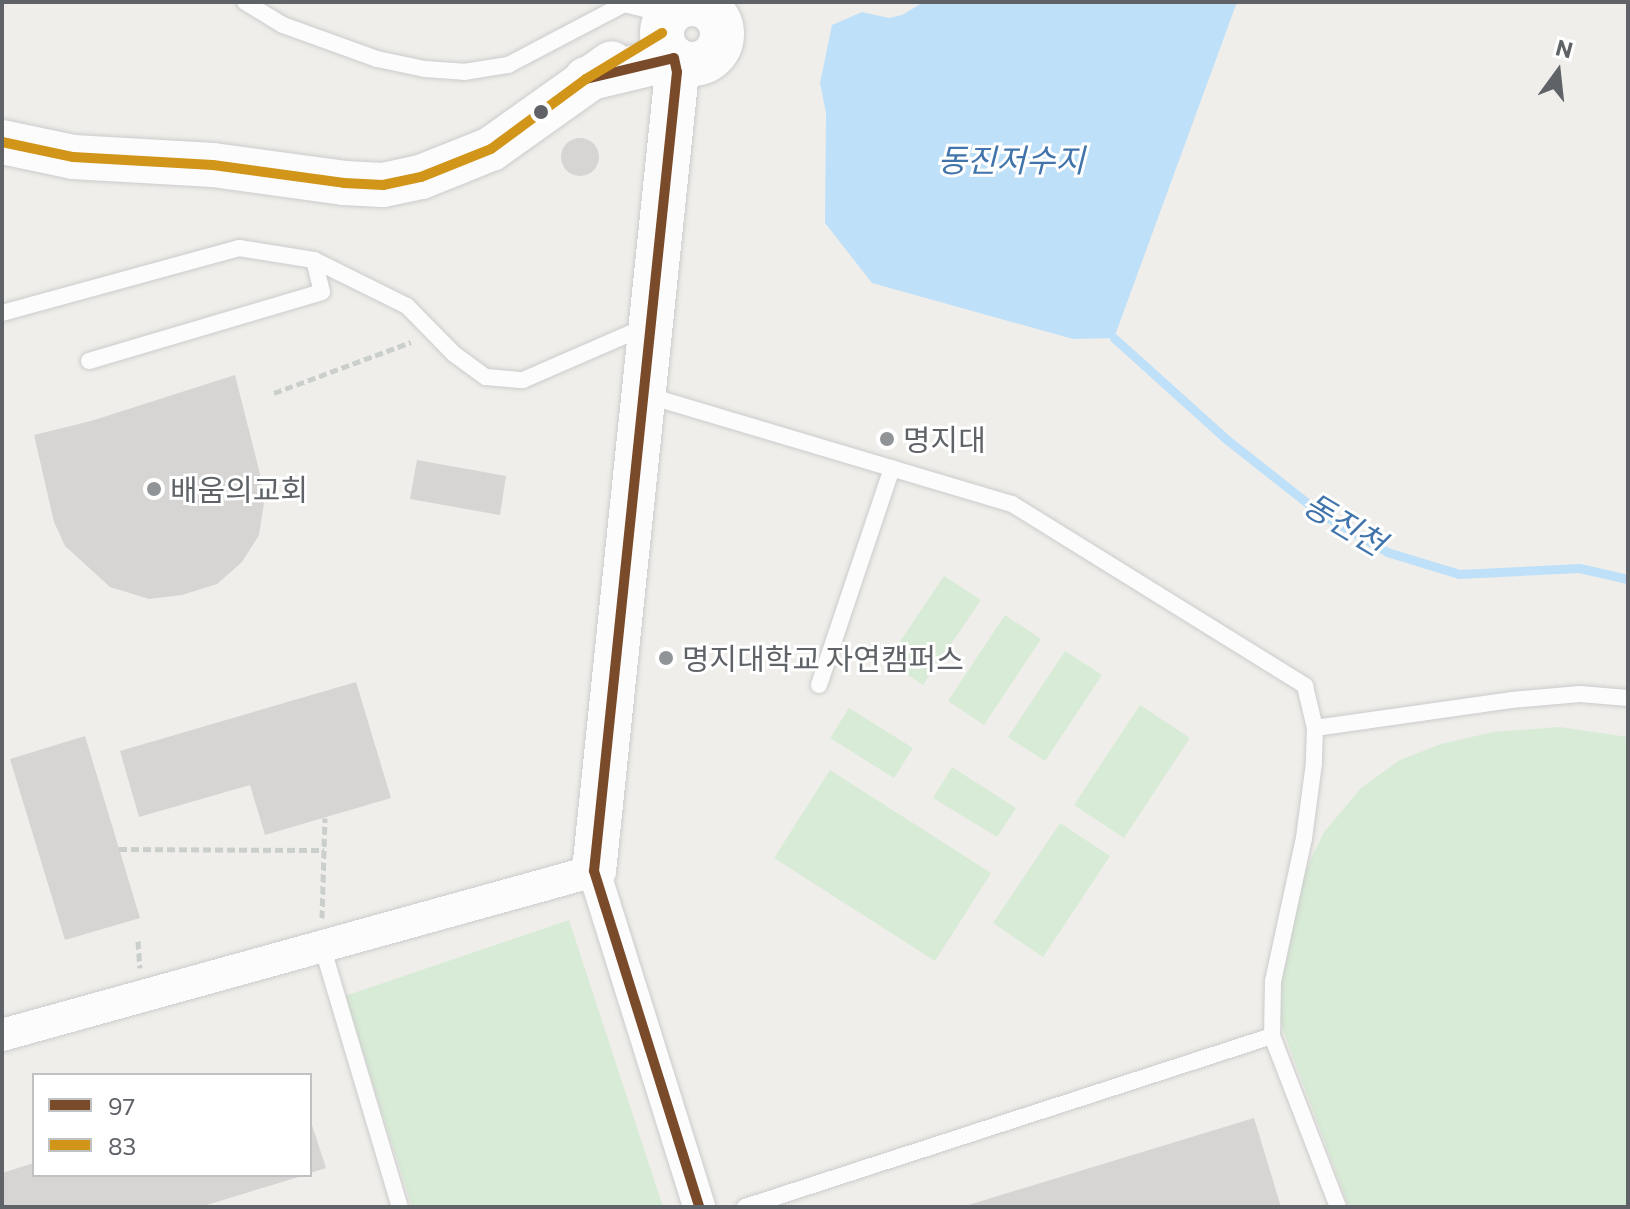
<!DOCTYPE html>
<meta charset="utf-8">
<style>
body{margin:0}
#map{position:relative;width:1630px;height:1209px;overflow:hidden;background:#efeeea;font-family:Commissioner,"Noto Sans KR",sans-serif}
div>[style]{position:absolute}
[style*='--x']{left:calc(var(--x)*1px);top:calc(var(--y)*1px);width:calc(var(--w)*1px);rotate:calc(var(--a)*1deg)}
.green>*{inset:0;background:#d8ebd6}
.water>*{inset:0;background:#bfe0f9}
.stream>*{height:9px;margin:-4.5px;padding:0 4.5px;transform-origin:4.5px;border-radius:4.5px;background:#bfe0f9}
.building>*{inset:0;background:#d6d5d3}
.round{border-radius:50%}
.path>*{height:5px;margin-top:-2.5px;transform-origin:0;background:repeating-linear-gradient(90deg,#cacfcc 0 8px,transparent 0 12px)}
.roads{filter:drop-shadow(0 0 2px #cbcccc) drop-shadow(0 0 2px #cbcccc)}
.lane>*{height:16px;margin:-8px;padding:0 8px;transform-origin:8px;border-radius:8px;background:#fdfcfc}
.street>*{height:32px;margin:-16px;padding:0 16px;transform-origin:16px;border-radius:16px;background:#fdfcfc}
.secondary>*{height:44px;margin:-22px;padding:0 22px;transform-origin:22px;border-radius:22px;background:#fdfcfc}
.secondary>.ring{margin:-22px;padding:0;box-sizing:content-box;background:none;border:44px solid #fdfcfc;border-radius:50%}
.bus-1>*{height:10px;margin:-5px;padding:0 5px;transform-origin:5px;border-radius:5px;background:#7a4b2a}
.bus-2>*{height:10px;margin:-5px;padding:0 5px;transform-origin:5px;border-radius:5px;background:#d1951a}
.dots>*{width:22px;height:22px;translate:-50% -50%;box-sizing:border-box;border:4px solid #fff;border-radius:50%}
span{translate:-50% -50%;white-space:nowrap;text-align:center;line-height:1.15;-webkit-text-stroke:6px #fff;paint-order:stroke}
.poi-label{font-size:30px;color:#5f6368}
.left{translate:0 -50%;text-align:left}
.water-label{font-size:32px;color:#4174aa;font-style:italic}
.frame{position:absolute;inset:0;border:4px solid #5f6368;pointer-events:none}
.legend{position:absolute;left:32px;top:1073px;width:280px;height:104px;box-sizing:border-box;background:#fff;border:2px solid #bfc1c3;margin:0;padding:10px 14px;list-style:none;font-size:24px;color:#5f6368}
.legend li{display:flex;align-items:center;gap:16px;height:40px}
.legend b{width:40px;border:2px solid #bfc1c3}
.north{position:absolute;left:1518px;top:32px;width:80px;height:80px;-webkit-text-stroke:6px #fff;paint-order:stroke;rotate:15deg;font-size:22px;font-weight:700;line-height:32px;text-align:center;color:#5f6368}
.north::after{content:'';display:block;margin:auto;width:28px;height:36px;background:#5f6368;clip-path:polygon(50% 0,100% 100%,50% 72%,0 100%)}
</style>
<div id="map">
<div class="green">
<div style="clip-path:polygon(944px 576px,981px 600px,923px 685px,887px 661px)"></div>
<div style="clip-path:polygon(1005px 615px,1041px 639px,984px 725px,948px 701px)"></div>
<div style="clip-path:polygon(1065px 651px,1102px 675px,1045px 761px,1008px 737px)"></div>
<div style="clip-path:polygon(1140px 705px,1190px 738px,1124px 838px,1074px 805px)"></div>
<div style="clip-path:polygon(849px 708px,913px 748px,894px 778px,830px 738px)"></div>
<div style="clip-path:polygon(1559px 727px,1628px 737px,1628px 1207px,1349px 1207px,1277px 1014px,1283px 950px,1299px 884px,1324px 832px,1361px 788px,1400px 760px,1441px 744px,1493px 732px)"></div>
<div style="clip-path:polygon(952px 767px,1016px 808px,997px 837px,933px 798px)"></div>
<div style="clip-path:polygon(830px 770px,991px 873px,935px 961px,774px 858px)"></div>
<div style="clip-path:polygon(1060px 823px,1110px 856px,1043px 957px,993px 923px)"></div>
<div style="clip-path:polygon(569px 920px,663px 1207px,412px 1207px,345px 996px)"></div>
</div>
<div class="water">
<div style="clip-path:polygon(924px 2px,1237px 2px,1114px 338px,1073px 339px,872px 283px,825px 223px,826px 113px,820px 83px,832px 25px,862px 12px,889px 18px,902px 15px)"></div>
</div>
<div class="stream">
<div style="--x:1114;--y:338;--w:151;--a:42"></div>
<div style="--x:1226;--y:439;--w:120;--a:38.2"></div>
<div style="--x:1320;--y:513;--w:78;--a:30.2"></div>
<div style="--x:1387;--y:552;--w:75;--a:17"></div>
<div style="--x:1459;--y:574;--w:120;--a:-2.9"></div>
<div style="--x:1579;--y:568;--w:50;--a:12.7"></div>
</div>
<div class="building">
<div class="round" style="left:561px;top:138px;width:38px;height:38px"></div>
<div style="clip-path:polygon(235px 375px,260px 474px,264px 503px,259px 535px,242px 562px,217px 584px,182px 595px,149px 599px,110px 587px,65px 546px,54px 522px,34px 435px,91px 421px)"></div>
<div style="clip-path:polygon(417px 460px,506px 476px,500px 515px,410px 499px)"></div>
<div style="clip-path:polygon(356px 682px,391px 798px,265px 835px,250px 785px,139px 817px,120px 751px)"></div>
<div style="clip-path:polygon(85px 736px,140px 918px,65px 940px,10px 759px)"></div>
<div style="clip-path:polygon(1254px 1118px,1281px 1207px,965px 1207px,965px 1206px)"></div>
<div style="clip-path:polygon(310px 1119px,326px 1168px,310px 1173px)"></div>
<div style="clip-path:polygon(34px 1163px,34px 1175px,302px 1176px,200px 1207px,2px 1207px,2px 1173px)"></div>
</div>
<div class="path">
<div style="--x:274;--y:393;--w:146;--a:-20.4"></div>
<div style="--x:119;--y:849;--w:205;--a:0.3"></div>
<div style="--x:322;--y:918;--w:100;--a:-88.3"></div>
<div style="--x:138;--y:941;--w:27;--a:86"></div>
</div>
<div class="roads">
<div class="lane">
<div style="--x:245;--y:2;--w:44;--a:31.2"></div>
<div style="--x:283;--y:25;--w:100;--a:19.9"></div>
<div style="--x:377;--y:59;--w:49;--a:11.8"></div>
<div style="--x:425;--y:69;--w:39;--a:4"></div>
<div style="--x:464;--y:72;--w:45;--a:-9"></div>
<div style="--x:508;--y:65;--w:131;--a:-27.7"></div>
<div style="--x:624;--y:4;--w:46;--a:13.7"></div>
<div style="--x:2;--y:313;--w:246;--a:-15.3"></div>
<div style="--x:239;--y:248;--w:76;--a:9.1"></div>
<div style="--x:314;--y:260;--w:104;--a:26.3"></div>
<div style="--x:407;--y:306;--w:67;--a:45.6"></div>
<div style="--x:454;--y:354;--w:39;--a:36"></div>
<div style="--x:486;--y:377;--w:37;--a:5"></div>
<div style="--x:523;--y:380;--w:135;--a:-23.5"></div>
<div style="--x:89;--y:361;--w:243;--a:-16.5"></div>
<div style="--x:322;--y:292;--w:33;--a:-104"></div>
<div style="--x:646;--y:395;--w:382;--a:16.6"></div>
<div style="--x:1012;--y:504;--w:345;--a:31.8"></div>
<div style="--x:1305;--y:686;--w:43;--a:76.6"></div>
<div style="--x:1315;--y:728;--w:35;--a:92"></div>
<div style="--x:1314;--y:763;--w:76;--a:97.6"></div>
<div style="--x:1304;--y:838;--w:146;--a:102.2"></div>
<div style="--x:1273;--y:981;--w:55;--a:91"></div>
<div style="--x:1272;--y:1036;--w:183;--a:68.9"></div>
<div style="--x:819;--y:685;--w:229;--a:-71.4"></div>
<div style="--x:1315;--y:728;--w:198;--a:-8.1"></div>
<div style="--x:1511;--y:700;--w:69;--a:-5"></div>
<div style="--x:1580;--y:694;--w:48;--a:4.8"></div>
<div style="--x:322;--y:946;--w:272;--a:73.4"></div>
<div style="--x:745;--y:1207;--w:554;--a:-17.98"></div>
</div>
<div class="street">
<div style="--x:2;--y:1035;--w:614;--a:-15.48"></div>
<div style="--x:594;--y:871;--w:352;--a:72.6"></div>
</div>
<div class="secondary">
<div class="ring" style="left:662px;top:4px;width:16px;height:16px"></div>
<div style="--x:586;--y:79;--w:90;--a:-13.4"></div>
<div style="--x:674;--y:58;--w:14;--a:78"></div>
<div style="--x:677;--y:72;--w:803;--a:95.93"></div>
<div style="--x:2;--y:142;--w:73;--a:11.9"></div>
<div style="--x:73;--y:157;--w:140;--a:3.3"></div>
<div style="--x:213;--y:165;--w:132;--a:7.8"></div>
<div style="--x:344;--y:183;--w:39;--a:3"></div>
<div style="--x:383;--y:185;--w:39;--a:-12"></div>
<div style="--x:421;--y:177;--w:75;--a:-21.8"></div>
<div style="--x:491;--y:149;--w:148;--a:-35.4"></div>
</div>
</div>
<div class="bus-1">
<div style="--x:586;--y:79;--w:90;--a:-13.4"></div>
<div style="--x:674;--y:58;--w:14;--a:78"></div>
<div style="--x:677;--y:72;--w:803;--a:95.93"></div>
<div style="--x:594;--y:871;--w:352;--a:72.6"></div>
</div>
<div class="bus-2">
<div style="--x:2;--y:142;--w:73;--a:11.9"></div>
<div style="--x:73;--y:157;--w:140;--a:3.3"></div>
<div style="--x:213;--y:165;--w:132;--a:7.8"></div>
<div style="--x:344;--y:183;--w:39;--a:3"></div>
<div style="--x:383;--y:185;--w:39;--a:-12"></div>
<div style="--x:421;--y:177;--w:75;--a:-21.8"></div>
<div style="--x:491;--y:149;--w:118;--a:-36.4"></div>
<div style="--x:586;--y:79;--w:89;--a:-31.2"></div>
</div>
<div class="dots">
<div style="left:541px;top:112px;background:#5f6368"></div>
<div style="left:887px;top:439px;background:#919496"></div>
<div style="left:154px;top:489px;background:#919496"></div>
<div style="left:666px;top:658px;background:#919496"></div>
</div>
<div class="poi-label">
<span class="left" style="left:903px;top:439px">명지대</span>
<span class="left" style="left:170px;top:489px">배움의교회</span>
<span class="left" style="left:682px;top:658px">명지대학교 자연캠퍼스</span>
</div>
<div class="water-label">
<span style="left:1011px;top:159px">동진저수지</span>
<span style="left:1345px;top:523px;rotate:31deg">동진천</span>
</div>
<div class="frame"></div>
<ul class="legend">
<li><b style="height:10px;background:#7a4b2a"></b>97</li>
<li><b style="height:10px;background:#d1951a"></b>83</li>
</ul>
<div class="north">N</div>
</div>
